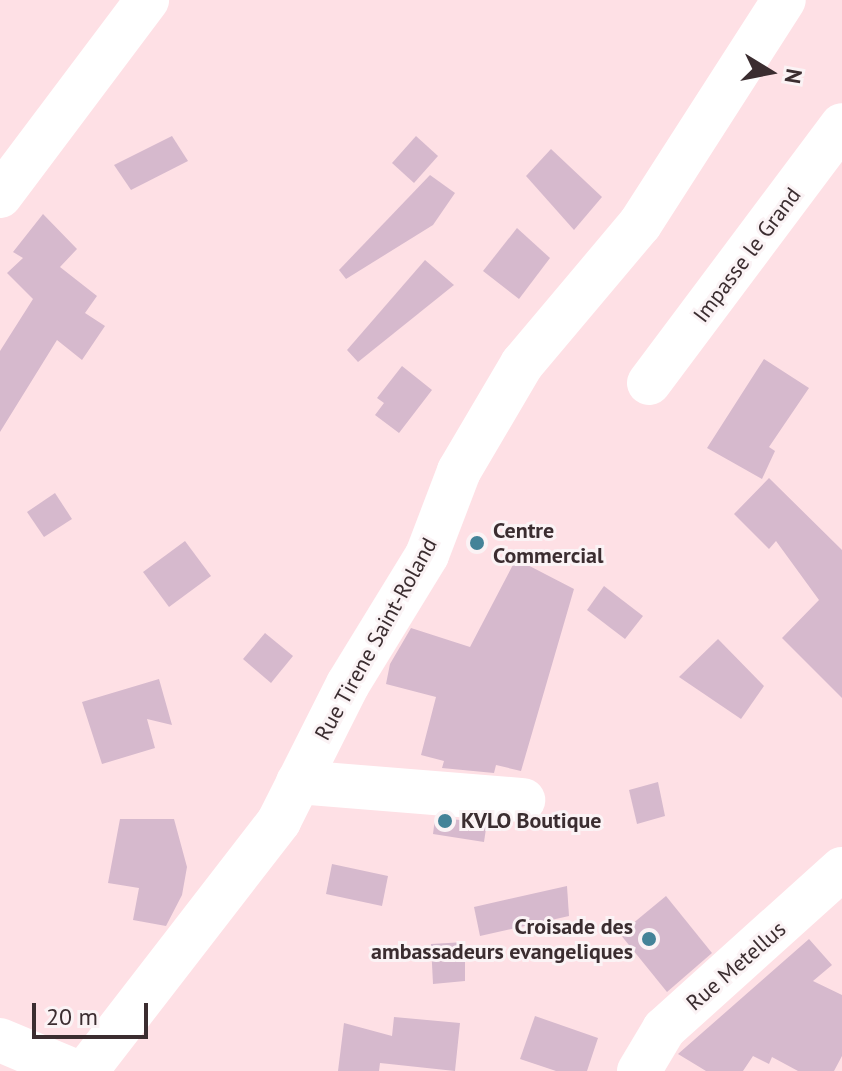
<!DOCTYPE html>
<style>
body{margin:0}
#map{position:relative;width:842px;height:1071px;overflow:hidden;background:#fee0e5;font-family:"PT Sans",sans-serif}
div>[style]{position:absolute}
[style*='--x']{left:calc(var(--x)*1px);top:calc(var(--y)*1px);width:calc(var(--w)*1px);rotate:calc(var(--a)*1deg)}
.building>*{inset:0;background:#d6b9cd}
.minor>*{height:44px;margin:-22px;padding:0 22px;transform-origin:22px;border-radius:22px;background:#fff}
.dots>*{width:22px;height:22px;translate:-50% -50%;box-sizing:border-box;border:4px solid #fbf3f5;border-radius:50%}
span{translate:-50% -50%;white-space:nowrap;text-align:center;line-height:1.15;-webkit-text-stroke:6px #fbf3f5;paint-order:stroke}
.street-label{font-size:22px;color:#3b2d30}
.poi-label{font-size:22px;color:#3b2d30;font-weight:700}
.left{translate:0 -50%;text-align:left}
.right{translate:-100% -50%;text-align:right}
.north{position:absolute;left:730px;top:32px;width:80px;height:80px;-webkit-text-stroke:6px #fbf3f5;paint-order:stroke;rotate:100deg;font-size:22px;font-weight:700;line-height:32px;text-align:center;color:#3b2d30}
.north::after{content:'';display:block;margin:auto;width:28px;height:36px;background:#3b2d30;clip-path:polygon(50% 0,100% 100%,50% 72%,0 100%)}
.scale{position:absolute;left:32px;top:1003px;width:116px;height:36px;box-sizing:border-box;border:4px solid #3b2d30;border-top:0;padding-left:10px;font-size:24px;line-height:28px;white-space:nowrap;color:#3b2d30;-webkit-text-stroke:6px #fbf3f5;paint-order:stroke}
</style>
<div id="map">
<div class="building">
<div style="clip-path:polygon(172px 136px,188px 161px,131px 190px,114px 165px)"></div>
<div style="clip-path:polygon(416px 136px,438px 156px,414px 183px,392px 163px)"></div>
<div style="clip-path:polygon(551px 149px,602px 197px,574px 230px,526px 176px)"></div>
<div style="clip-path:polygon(430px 175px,455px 193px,433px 225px,346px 279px,339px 270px)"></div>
<div style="clip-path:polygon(43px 214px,77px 249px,60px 267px,97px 296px,85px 313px,105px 326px,82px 360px,57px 340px,0 432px,0 351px,33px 299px,7px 273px,23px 258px,13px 252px)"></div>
<div style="clip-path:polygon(517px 228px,550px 258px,519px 299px,483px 271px)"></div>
<div style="clip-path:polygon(425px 260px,454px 285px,358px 362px,347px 350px)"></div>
<div style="clip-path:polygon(764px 359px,809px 388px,769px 447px,775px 451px,762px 479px,707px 448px)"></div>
<div style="clip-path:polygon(402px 366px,432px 390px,399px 433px,375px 415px,384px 403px,377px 398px)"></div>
<div style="clip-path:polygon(769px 478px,842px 550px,842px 698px,782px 638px,819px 600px,776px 541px,769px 549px,734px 514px)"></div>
<div style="clip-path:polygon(55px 493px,72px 519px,44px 537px,27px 512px)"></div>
<div style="clip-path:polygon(185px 541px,211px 576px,169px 607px,143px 572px)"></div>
<div style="clip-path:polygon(516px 559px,574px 589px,521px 771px,496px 765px,494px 773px,442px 768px,444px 761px,421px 755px,436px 697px,386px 684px,390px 664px,411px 628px,470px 647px)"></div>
<div style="clip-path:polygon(604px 586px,643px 616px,625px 639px,587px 610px)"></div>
<div style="clip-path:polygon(265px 633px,293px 656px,271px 683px,243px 659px)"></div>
<div style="clip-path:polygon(718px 639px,764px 686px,741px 719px,679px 677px)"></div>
<div style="clip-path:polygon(159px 679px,172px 725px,147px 719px,155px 748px,102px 764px,82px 702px)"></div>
<div style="clip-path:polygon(658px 782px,665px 816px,637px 824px,629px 790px)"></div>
<div style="clip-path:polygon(435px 818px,487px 822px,484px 842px,433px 834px)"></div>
<div style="clip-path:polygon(120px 819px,174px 819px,187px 867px,182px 895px,166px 926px,133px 920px,139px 888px,108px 883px)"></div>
<div style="clip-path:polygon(332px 864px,388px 876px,382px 906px,326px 894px)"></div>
<div style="clip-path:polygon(567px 886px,569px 916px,480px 936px,474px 907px)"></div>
<div style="clip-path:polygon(666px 896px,712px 953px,667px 992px,620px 934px)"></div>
<div style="clip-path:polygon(809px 939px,832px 965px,813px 981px,842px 995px,842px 1056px,834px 1071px,798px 1071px,772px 1057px,769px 1064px,753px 1056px,743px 1071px,706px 1071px,678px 1054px)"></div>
<div style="clip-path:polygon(465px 942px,465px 981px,433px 984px,431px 944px)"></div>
<div style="clip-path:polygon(535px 1016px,598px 1038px,587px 1071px,556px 1071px,520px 1059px)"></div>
<div style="clip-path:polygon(394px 1017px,460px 1023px,455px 1071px,380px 1063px,379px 1071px,338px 1071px,344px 1023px,392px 1036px)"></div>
</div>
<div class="minor">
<div style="--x:0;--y:196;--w:245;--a:-53.1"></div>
<div style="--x:649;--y:383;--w:322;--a:-53.2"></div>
<div style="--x:298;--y:782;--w:226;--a:4.6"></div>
<div style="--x:0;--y:1040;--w:80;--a:22.7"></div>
<div style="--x:86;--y:1071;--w:316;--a:-52.3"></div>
<div style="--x:279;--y:821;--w:153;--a:-63.3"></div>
<div style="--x:348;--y:684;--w:151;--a:-58.5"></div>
<div style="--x:427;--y:555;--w:90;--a:-69.1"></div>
<div style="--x:459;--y:471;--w:124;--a:-59.5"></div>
<div style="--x:522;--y:364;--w:183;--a:-49.9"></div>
<div style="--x:640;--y:224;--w:266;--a:-57.3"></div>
<div style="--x:639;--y:1071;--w:49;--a:-59.2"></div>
<div style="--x:664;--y:1029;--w:239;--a:-42"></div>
</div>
<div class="dots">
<div style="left:477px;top:543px;background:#448398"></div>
<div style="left:445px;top:821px;background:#448398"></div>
<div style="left:649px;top:939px;background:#448398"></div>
</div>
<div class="street-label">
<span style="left:747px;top:255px;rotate:-53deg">Impasse le Grand</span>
<span style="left:376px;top:639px;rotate:-61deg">Rue Tirene Saint-Roland</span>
<span style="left:736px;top:966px;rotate:-41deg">Rue Metellus</span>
</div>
<div class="poi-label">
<span class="left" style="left:493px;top:543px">Centre<br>Commercial</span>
<span class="left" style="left:461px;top:821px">KVLO Boutique</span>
<span class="right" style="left:633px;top:939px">Croisade des<br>ambassadeurs evangeliques</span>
</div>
<div class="north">N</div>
<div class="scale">20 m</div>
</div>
